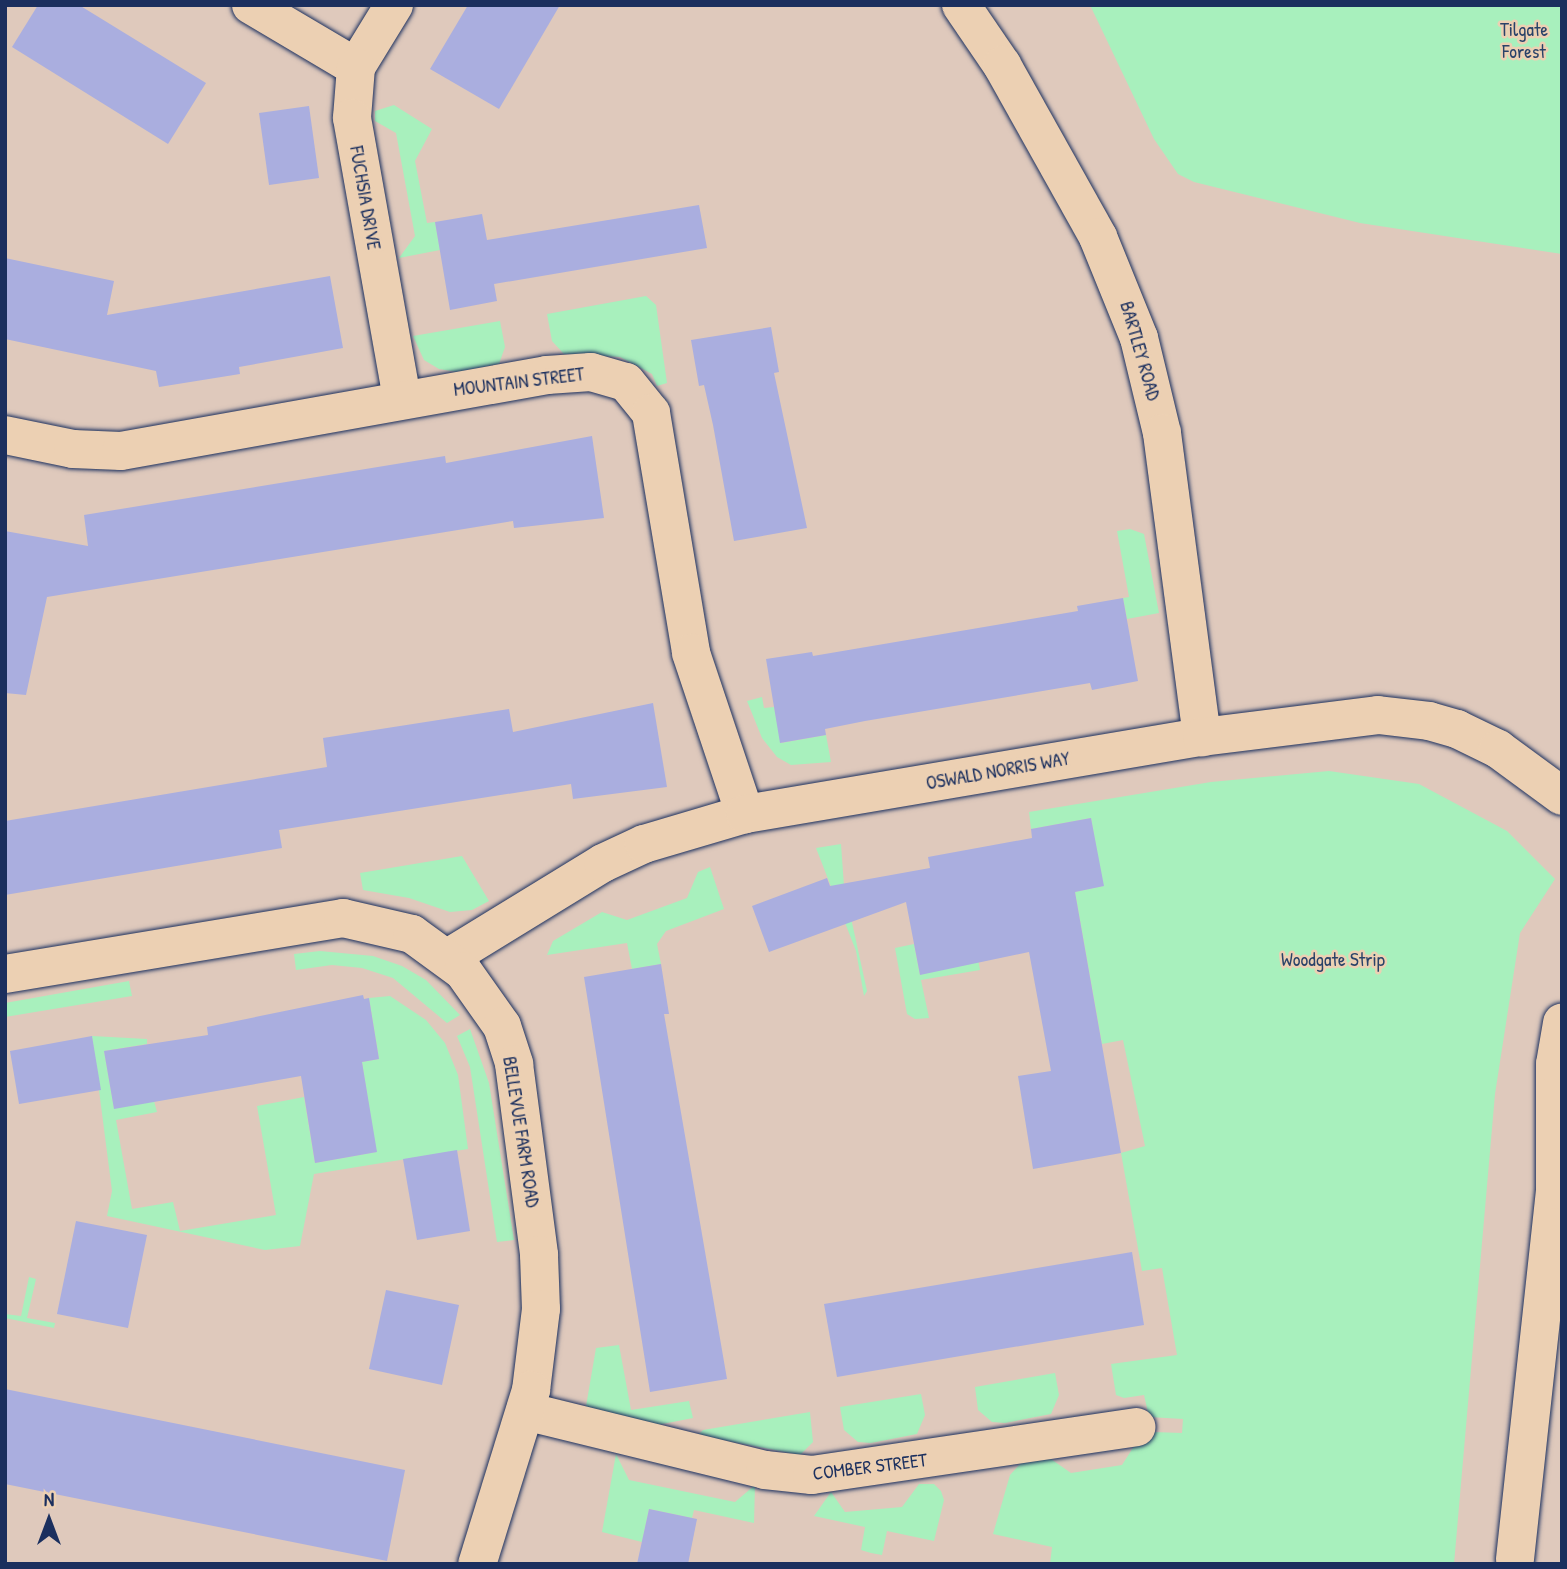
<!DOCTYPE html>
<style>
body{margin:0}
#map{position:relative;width:1567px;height:1569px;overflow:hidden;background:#dfc9bc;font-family:"Patrick Hand",sans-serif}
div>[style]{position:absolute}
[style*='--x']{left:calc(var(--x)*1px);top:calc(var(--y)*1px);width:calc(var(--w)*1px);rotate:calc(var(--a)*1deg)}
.green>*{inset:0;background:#a8f0bd}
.building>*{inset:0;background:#aaaedf}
.roads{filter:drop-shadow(0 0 2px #1b2f5e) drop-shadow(0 0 2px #1b2f5e)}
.street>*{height:38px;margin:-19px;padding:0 19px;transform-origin:19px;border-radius:19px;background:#ecd0b3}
.secondary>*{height:38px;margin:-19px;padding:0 19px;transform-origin:19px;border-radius:19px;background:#ecd0b3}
span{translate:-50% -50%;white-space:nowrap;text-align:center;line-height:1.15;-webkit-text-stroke:5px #ecd0b3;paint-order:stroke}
.park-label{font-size:19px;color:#294268}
.street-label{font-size:19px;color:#1b2f5e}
.frame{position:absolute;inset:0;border:7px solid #1b2f5e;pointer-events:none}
.north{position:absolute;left:14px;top:1485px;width:70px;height:70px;-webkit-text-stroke:5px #ecd0b3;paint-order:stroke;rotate:0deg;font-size:19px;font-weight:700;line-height:28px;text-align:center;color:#1b2f5e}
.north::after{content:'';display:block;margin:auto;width:24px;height:32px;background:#1b2f5e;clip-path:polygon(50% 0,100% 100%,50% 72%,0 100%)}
</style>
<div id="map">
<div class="green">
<div style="clip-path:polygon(1090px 5px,1562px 5px,1562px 254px,1360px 223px,1194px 182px,1178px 174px,1154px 139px)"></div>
<div style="clip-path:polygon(394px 105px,432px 129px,415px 161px,427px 223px,435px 222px,440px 250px,399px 258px,415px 236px,396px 133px,375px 121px,375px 111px)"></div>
<div style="clip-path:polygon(646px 296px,656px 305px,667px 383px,657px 386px,652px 374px,620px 357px,564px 354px,552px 341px,547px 314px)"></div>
<div style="clip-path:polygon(500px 321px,505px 347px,499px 364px,457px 372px,439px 369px,424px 360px,413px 336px)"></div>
<div style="clip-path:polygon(1130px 529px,1144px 534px,1159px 613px,1127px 619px,1123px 598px,1129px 597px,1117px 531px)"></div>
<div style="clip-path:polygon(762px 697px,764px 708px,774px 707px,781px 743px,826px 735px,831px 762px,791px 765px,777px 757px,762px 738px,747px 701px)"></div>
<div style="clip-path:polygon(1329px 771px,1419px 784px,1507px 831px,1555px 879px,1520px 933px,1495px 1094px,1454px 1564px,1050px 1564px,1052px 1547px,993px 1534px,1010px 1475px,1021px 1463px,1048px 1457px,1071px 1473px,1122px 1465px,1136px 1443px,1152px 1439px,1153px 1432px,1182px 1433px,1183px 1419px,1149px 1417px,1144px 1395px,1124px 1398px,1116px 1395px,1111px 1364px,1177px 1355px,1162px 1268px,1142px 1271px,1121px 1153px,1145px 1146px,1123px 1040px,1102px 1044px,1075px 892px,1103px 886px,1091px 818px,1031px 829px,1029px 812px,1211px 782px)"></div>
<div style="clip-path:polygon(841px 844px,844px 886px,867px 991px,864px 996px,856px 951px,816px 848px)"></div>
<div style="clip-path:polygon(462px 856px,489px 901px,472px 910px,450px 912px,409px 898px,363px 890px,360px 873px)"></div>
<div style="clip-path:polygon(710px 867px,724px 909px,666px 931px,657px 944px,661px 964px,632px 969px,627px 943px,547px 955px,553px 941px,602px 912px,627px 920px,687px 898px,698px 872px)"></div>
<div style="clip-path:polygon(973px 934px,980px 970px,921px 980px,929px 1018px,915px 1019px,907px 1014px,895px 948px,914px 944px,920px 975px)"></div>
<div style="clip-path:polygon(320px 951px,373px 956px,402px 966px,426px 980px,460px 1015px,447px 1023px,393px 978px,362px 968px,332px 965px,296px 970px,294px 954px)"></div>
<div style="clip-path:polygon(129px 981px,132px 996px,5px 1017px,5px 1003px)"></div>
<div style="clip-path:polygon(390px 996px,426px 1020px,445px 1043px,458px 1075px,468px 1149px,314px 1174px,300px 1246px,265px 1250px,107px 1216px,112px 1191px,92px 1036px,147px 1039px,147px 1044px,104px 1051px,114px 1108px,154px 1101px,157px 1112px,116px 1120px,132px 1209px,173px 1202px,180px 1231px,276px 1215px,257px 1106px,304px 1097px,315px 1163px,376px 1152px,362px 1062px,379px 1059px,369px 998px)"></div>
<div style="clip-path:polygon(470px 1029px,489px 1083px,514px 1240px,497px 1242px,470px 1067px,457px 1036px)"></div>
<div style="clip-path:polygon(29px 1277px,36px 1279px,27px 1318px,55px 1323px,54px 1328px,5px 1318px,5px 1314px,21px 1316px)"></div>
<div style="clip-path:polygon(619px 1345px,631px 1410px,689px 1401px,693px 1418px,652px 1426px,585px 1412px,596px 1348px)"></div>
<div style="clip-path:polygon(1055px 1373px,1059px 1395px,1051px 1414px,1005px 1423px,992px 1422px,978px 1410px,975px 1387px)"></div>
<div style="clip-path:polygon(921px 1394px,925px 1415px,917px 1434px,871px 1443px,858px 1442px,844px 1430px,840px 1407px)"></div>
<div style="clip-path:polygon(810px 1412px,813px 1442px,800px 1455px,698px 1435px,703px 1430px)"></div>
<div style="clip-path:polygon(616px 1454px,629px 1480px,735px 1502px,755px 1485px,754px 1523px,694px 1510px,692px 1518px,649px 1509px,642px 1542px,602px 1532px)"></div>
<div style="clip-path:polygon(919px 1484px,934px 1484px,941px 1491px,944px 1500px,934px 1541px,887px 1531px,882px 1555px,871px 1553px,861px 1550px,865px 1527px,814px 1516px,831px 1492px,845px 1512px,902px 1507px)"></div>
</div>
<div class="building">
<div style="clip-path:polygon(38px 5px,79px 5px,206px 83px,168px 144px,12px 47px)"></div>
<div style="clip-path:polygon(468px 5px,560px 5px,499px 109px,430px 69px)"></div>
<div style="clip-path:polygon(309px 106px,319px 178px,269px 185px,259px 113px)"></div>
<div style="clip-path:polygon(699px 205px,707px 248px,494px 284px,497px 301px,450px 310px,435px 222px,482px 214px,487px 240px)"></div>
<div style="clip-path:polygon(5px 258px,114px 281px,107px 315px,330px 276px,343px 348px,239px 367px,240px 374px,159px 387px,156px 371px,5px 339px)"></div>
<div style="clip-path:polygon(771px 327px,779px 372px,774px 373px,807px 528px,734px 541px,713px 425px,704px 385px,699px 386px,691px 340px)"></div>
<div style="clip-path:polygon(592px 436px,604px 518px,514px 528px,513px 521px,47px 597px,26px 695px,5px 693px,5px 531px,88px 546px,84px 515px,445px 456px,446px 463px)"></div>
<div style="clip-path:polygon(1123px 598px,1138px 681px,1092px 690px,1090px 683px,865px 721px,825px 729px,826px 735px,780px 743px,766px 659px,812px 652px,813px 656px,1078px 611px,1077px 606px)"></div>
<div style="clip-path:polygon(653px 703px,667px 787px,573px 799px,571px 784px,279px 830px,282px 848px,5px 895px,5px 821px,327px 767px,323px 738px,509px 709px,513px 732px)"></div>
<div style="clip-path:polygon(1091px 818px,1104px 886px,1075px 892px,1121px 1153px,1033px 1169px,1018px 1076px,1051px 1071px,1029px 952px,920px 975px,906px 902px,769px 952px,752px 906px,827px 878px,830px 886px,930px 868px,928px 857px,1032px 838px,1031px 829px)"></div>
<div style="clip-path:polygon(661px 964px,669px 1014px,664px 1014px,727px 1379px,650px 1392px,584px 977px)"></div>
<div style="clip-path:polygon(363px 995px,364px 999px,369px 998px,379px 1059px,362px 1062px,377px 1152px,315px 1163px,301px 1076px,114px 1109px,104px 1051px,208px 1035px,207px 1027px)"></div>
<div style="clip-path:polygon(92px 1036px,101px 1090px,19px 1104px,10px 1051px)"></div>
<div style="clip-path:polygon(457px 1150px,470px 1231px,417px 1240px,403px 1159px)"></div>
<div style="clip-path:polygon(76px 1221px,147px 1235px,128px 1328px,57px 1314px)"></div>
<div style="clip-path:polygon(1132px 1252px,1144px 1325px,837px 1377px,824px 1304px)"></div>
<div style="clip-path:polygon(386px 1290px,459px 1305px,442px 1385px,369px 1369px)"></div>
<div style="clip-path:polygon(5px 1389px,405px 1470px,387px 1561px,5px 1484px)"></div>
<div style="clip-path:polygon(649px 1509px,697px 1519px,688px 1564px,637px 1564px)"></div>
</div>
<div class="roads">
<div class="street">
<div style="--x:251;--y:5;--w:122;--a:30.6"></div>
<div style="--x:394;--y:5;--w:73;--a:121.5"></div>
<div style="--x:356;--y:67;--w:51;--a:94.5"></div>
<div style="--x:352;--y:118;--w:286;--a:79.9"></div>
<div style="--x:961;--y:5;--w:73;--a:55.7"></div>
<div style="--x:1002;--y:65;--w:197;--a:60.8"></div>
<div style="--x:1098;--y:237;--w:109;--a:67.9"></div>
<div style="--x:1139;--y:338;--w:98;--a:76.4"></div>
<div style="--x:1162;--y:433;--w:307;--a:82.5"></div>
<div style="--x:5;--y:435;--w:69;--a:11.6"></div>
<div style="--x:73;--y:449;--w:48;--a:2.4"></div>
<div style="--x:121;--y:451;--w:433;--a:-10.1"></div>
<div style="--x:547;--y:375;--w:44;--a:-3.9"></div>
<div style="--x:591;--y:372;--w:36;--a:16"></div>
<div style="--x:626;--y:382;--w:40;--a:51"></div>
<div style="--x:651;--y:413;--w:243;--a:80.5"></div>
<div style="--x:691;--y:653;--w:170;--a:71.5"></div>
<div style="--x:525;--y:1411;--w:247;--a:13.8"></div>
<div style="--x:765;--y:1470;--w:47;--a:6.1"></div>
<div style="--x:812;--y:1475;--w:328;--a:-8.4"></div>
<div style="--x:1515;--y:1559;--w:371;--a:-83.8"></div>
<div style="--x:1555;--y:1190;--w:126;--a:-90"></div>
<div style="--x:1555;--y:1064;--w:42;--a:-80.3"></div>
</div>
<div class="secondary">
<div style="--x:448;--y:958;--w:182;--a:-31.5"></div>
<div style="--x:603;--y:863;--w:45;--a:-24.9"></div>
<div style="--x:644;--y:844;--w:105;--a:-16.5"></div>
<div style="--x:745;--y:814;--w:463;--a:-9.6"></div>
<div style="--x:1202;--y:737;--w:177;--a:-7.1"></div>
<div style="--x:1378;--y:715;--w:51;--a:6.7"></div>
<div style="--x:1429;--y:721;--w:29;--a:16"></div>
<div style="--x:1457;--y:729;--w:46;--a:26"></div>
<div style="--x:1498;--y:749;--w:79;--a:36.3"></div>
<div style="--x:5;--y:974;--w:343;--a:-9.4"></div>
<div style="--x:343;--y:918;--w:71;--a:13.1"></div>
<div style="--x:412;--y:934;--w:63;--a:36"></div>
<div style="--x:463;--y:971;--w:67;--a:54.7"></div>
<div style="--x:502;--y:1026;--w:40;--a:72"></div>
<div style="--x:514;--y:1064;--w:193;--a:82.5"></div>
<div style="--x:539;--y:1255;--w:54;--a:87.9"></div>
<div style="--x:541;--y:1309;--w:82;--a:97"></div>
<div style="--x:531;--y:1390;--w:182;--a:107.2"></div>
</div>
</div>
<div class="park-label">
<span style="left:1524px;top:41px">Tilgate<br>Forest</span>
<span style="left:1333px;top:960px">Woodgate Strip</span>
</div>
<div class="street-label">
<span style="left:365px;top:198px;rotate:80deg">FUCHSIA DRIVE</span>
<span style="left:1140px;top:351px;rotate:74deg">BARTLEY ROAD</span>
<span style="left:519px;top:382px;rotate:-7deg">MOUNTAIN STREET</span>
<span style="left:998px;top:771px;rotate:-10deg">OSWALD NORRIS WAY</span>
<span style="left:521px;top:1132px;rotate:81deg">BELLEVUE FARM ROAD</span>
<span style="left:870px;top:1467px;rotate:-7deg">COMBER STREET</span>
</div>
<div class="frame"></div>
<div class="north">N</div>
</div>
